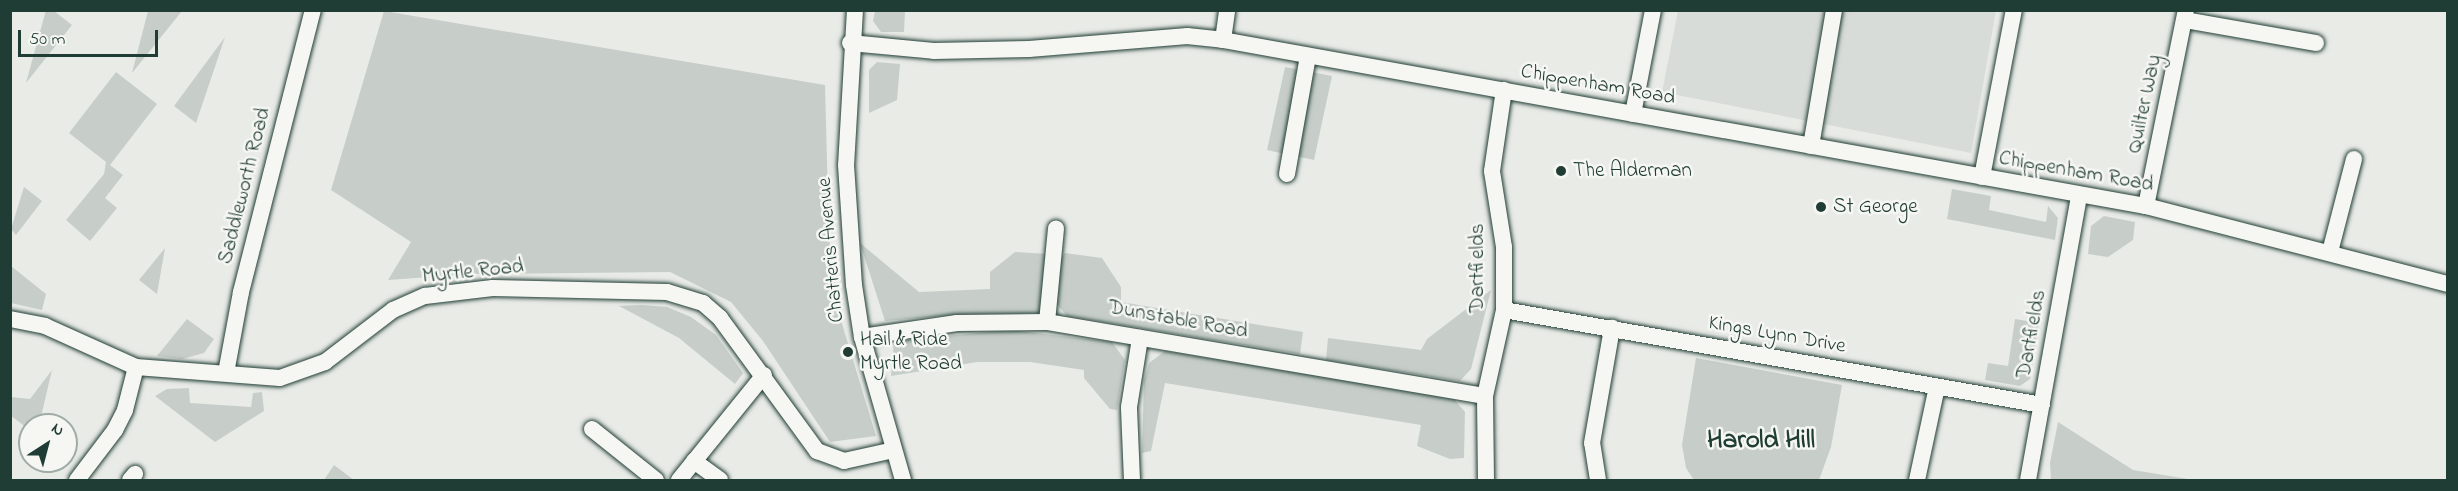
<!DOCTYPE html>
<style>
body{margin:0}
#map{position:relative;width:2458px;height:491px;overflow:hidden;background:#e9ebe7;font-family:"Indie Flower",sans-serif}
div>[style]{position:absolute}
[style*='--x']{left:calc(var(--x)*1px);top:calc(var(--y)*1px);width:calc(var(--w)*1px);rotate:calc(var(--a)*1deg)}
.built>*{inset:0;background:#d8dcd8}
.green>*{inset:0;background:#c7cec9}
.roads{filter:drop-shadow(0 0 2px #1f3d34) drop-shadow(0 0 2px #1f3d34)}
.street>*{height:16px;margin:-8px;padding:0 8px;transform-origin:8px;border-radius:8px;background:#f6f6f2}
.dots>*{width:16px;height:16px;translate:-50% -50%;box-sizing:border-box;border:3px solid #f6f6f2;border-radius:50%}
span{translate:-50% -50%;white-space:nowrap;text-align:center;line-height:1.15;-webkit-text-stroke:5px #f6f6f2;paint-order:stroke}
.street-label{font-size:21px;color:#1f3d34}
.poi-label{font-size:21px;color:#1f3d34}
.left{translate:0 -50%;text-align:left}
.district-label{font-size:27px;color:#1f3d34;font-weight:700}
.frame{position:absolute;inset:0;border:12px solid #1f3d34;pointer-events:none}
.north{position:absolute;left:18px;top:413px;width:60px;height:60px;box-sizing:border-box;background:#f6f6f2;border:2px solid #a0aca6;border-radius:50%;rotate:36deg;font-size:16px;font-weight:700;line-height:24px;text-align:center;color:#1f3d34}
.north::after{content:'';display:block;margin:auto;width:21px;height:27px;background:#1f3d34;clip-path:polygon(50% 0,100% 100%,50% 72%,0 100%)}
.scale{position:absolute;left:18px;top:30px;width:140px;height:27px;box-sizing:border-box;border:3px solid #1f3d34;border-top:0;padding-left:8px;font-size:18px;line-height:21px;white-space:nowrap;color:#1f3d34;-webkit-text-stroke:4px #f6f6f2;paint-order:stroke}
</style>
<div id="map">
<div class="built">
<div style="clip-path:polygon(1678px 11px,1996px 11px,1971px 153px,1662px 92px)"></div>
</div>
<div class="green">
<div style="clip-path:polygon(46px 10px,54px 11px,72px 25px,26px 83px)"></div>
<div style="clip-path:polygon(148px 11px,182px 11px,132px 73px)"></div>
<div style="clip-path:polygon(384px 11px,825px 85px,829px 238px,840px 317px,876px 436px,830px 442px,763px 341px,731px 302px,670px 272px,473px 274px,388px 280px,411px 242px,331px 190px)"></div>
<div style="clip-path:polygon(875px 11px,905px 11px,904px 32px,881px 32px,873px 21px)"></div>
<div style="clip-path:polygon(225px 37px,196px 123px,174px 106px)"></div>
<div style="clip-path:polygon(877px 62px,900px 64px,897px 100px,869px 113px,869px 70px)"></div>
<div style="clip-path:polygon(1285px 67px,1332px 76px,1314px 160px,1267px 150px)"></div>
<div style="clip-path:polygon(116px 72px,157px 104px,110px 165px,123px 175px,105px 198px,117px 208px,90px 241px,66px 220px,104px 174px,106px 162px,69px 133px)"></div>
<div style="clip-path:polygon(24px 187px,42px 201px,16px 235px,11px 229px)"></div>
<div style="clip-path:polygon(1952px 189px,1991px 196px,1989px 210px,2046px 222px,2048px 206px,2058px 218px,2055px 240px,1947px 219px)"></div>
<div style="clip-path:polygon(2104px 216px,2135px 222px,2133px 240px,2108px 257px,2088px 254px,2091px 226px)"></div>
<div style="clip-path:polygon(860px 243px,919px 292px,990px 289px,990px 272px,1015px 252px,1048px 254px,1041px 313px,952px 315px,885px 321px)"></div>
<div style="clip-path:polygon(165px 248px,157px 294px,139px 280px)"></div>
<div style="clip-path:polygon(1065px 253px,1102px 258px,1121px 287px,1121px 302px,1303px 332px,1300px 354px,1067px 316px,1056px 303px,1060px 260px)"></div>
<div style="clip-path:polygon(11px 266px,46px 294px,42px 310px,11px 303px)"></div>
<div style="clip-path:polygon(1491px 290px,1471px 369px,1460px 381px,1326px 360px,1328px 338px,1421px 350px,1427px 339px)"></div>
<div style="clip-path:polygon(642px 305px,667px 307px,691px 317px,716px 335px,743px 373px,735px 384px,679px 338px,619px 306px)"></div>
<div style="clip-path:polygon(187px 319px,214px 339px,204px 353px,182px 359px,157px 356px)"></div>
<div style="clip-path:polygon(2015px 319px,2039px 323px,2030px 379px,2020px 386px,1985px 380px,1988px 363px,2008px 366px)"></div>
<div style="clip-path:polygon(1010px 330px,1112px 342px,1125px 360px,1117px 410px,1110px 409px,1084px 378px,1084px 370px,1030px 362px,977px 362px,891px 376px,894px 341px)"></div>
<div style="clip-path:polygon(1165px 351px,1453px 398px,1465px 412px,1464px 458px,1450px 459px,1417px 446px,1421px 425px,1165px 383px,1151px 451px,1142px 453px,1144px 380px,1149px 363px)"></div>
<div style="clip-path:polygon(1696px 358px,1842px 385px,1831px 447px,1819px 480px,1694px 480px,1686px 468px,1682px 445px)"></div>
<div style="clip-path:polygon(52px 370px,39px 425px,30px 425px,30px 430px,11px 416px,11px 397px,30px 399px)"></div>
<div style="clip-path:polygon(189px 388px,190px 403px,251px 407px,253px 393px,262px 392px,264px 411px,215px 442px,155px 396px,167px 389px)"></div>
<div style="clip-path:polygon(2058px 422px,2133px 470px,2194px 480px,2051px 480px,2050px 463px)"></div>
<div style="clip-path:polygon(334px 465px,354px 480px,324px 480px)"></div>
</div>
<div class="roads">
<div class="street">
<div style="--x:855;--y:10;--w:155;--a:93.3"></div>
<div style="--x:846;--y:165;--w:120;--a:86.2"></div>
<div style="--x:854;--y:285;--w:53;--a:81.3"></div>
<div style="--x:862;--y:337;--w:149;--a:74"></div>
<div style="--x:2185;--y:20;--w:133;--a:10"></div>
<div style="--x:1223;--y:40;--w:30;--a:-82"></div>
<div style="--x:850;--y:43;--w:84;--a:5.4"></div>
<div style="--x:934;--y:51;--w:95;--a:-1.2"></div>
<div style="--x:1029;--y:49;--w:159;--a:-4.7"></div>
<div style="--x:1187;--y:36;--w:36;--a:6"></div>
<div style="--x:1223;--y:40;--w:938;--a:10.2"></div>
<div style="--x:2146;--y:206;--w:312;--a:14.5"></div>
<div style="--x:1633;--y:114;--w:106;--a:-79.1"></div>
<div style="--x:1811;--y:146;--w:138;--a:-80.4"></div>
<div style="--x:1287;--y:174;--w:120;--a:-79.9"></div>
<div style="--x:1982;--y:177;--w:170;--a:-79.2"></div>
<div style="--x:2146;--y:206;--w:200;--a:-78.5"></div>
<div style="--x:2330;--y:252;--w:96;--a:-75.5"></div>
<div style="--x:1504;--y:310;--w:546;--a:10.01"></div>
<div style="--x:10;--y:319;--w:36;--a:11"></div>
<div style="--x:45;--y:326;--w:100;--a:24.3"></div>
<div style="--x:136;--y:367;--w:144;--a:4.4"></div>
<div style="--x:280;--y:378;--w:48;--a:-19.6"></div>
<div style="--x:325;--y:362;--w:86;--a:-37.4"></div>
<div style="--x:393;--y:310;--w:35;--a:-24"></div>
<div style="--x:425;--y:296;--w:68;--a:-6.7"></div>
<div style="--x:493;--y:288;--w:174;--a:1.3"></div>
<div style="--x:667;--y:292;--w:38;--a:17"></div>
<div style="--x:703;--y:303;--w:23;--a:41"></div>
<div style="--x:720;--y:318;--w:165;--a:53.9"></div>
<div style="--x:817;--y:451;--w:29;--a:20"></div>
<div style="--x:844;--y:461;--w:51;--a:-12.4"></div>
<div style="--x:1047;--y:322;--w:94;--a:-84.5"></div>
<div style="--x:862;--y:337;--w:96;--a:-8.4"></div>
<div style="--x:957;--y:323;--w:90;--a:-0.6"></div>
<div style="--x:1047;--y:322;--w:444;--a:9.6"></div>
<div style="--x:226;--y:373;--w:82;--a:-79.5"></div>
<div style="--x:241;--y:292;--w:291;--a:-75.7"></div>
<div style="--x:592;--y:429;--w:82;--a:38.6"></div>
<div style="--x:694;--y:461;--w:32;--a:36"></div>
<div style="--x:77;--y:480;--w:63;--a:-52.8"></div>
<div style="--x:115;--y:430;--w:22;--a:-63"></div>
<div style="--x:125;--y:410;--w:44;--a:-75.7"></div>
<div style="--x:130;--y:480;--w:8;--a:-50"></div>
<div style="--x:679;--y:480;--w:135;--a:-51"></div>
<div style="--x:1132;--y:480;--w:73;--a:-92.4"></div>
<div style="--x:1129;--y:407;--w:70;--a:-80.9"></div>
<div style="--x:1486;--y:480;--w:84;--a:-90.7"></div>
<div style="--x:1485;--y:396;--w:88;--a:-77.5"></div>
<div style="--x:1504;--y:310;--w:63;--a:-90"></div>
<div style="--x:1504;--y:247;--w:77;--a:-99"></div>
<div style="--x:1492;--y:171;--w:82;--a:-81.6"></div>
<div style="--x:1598;--y:480;--w:37;--a:-99"></div>
<div style="--x:1592;--y:443;--w:117;--a:-80.1"></div>
<div style="--x:1917;--y:480;--w:95;--a:-77.9"></div>
<div style="--x:2028;--y:480;--w:289;--a:-79.8"></div>
</div>
</div>
<div class="dots">
<div style="left:1561px;top:171px;background:#1f3d34"></div>
<div style="left:1821px;top:207px;background:#1f3d34"></div>
<div style="left:848px;top:352px;background:#1f3d34"></div>
</div>
<div class="street-label">
<span style="left:1598px;top:85px;rotate:10deg">Chippenham Road</span>
<span style="left:2145px;top:104px;rotate:-78deg">Quilter Way</span>
<span style="left:2076px;top:172px;rotate:10deg">Chippenham Road</span>
<span style="left:245px;top:186px;rotate:-76deg">Saddleworth Road</span>
<span style="left:831px;top:250px;rotate:-95deg">Chatteris Avenue</span>
<span style="left:1478px;top:268px;rotate:-90deg">Dartfields</span>
<span style="left:473px;top:272px;rotate:-6deg">Myrtle Road</span>
<span style="left:1178px;top:320px;rotate:10deg">Dunstable Road</span>
<span style="left:2032px;top:334px;rotate:-80deg">Dartfields</span>
<span style="left:1777px;top:335px;rotate:10deg">Kings Lynn Drive</span>
</div>
<div class="poi-label">
<span class="left" style="left:1573px;top:171px">The Alderman</span>
<span class="left" style="left:1833px;top:207px">St George</span>
<span class="left" style="left:860px;top:352px">Hail &amp; Ride<br>Myrtle Road</span>
</div>
<div class="district-label">
<span style="left:1761px;top:441px">Harold Hill</span>
</div>
<div class="frame"></div>
<div class="north">N</div>
<div class="scale">50 m</div>
</div>
